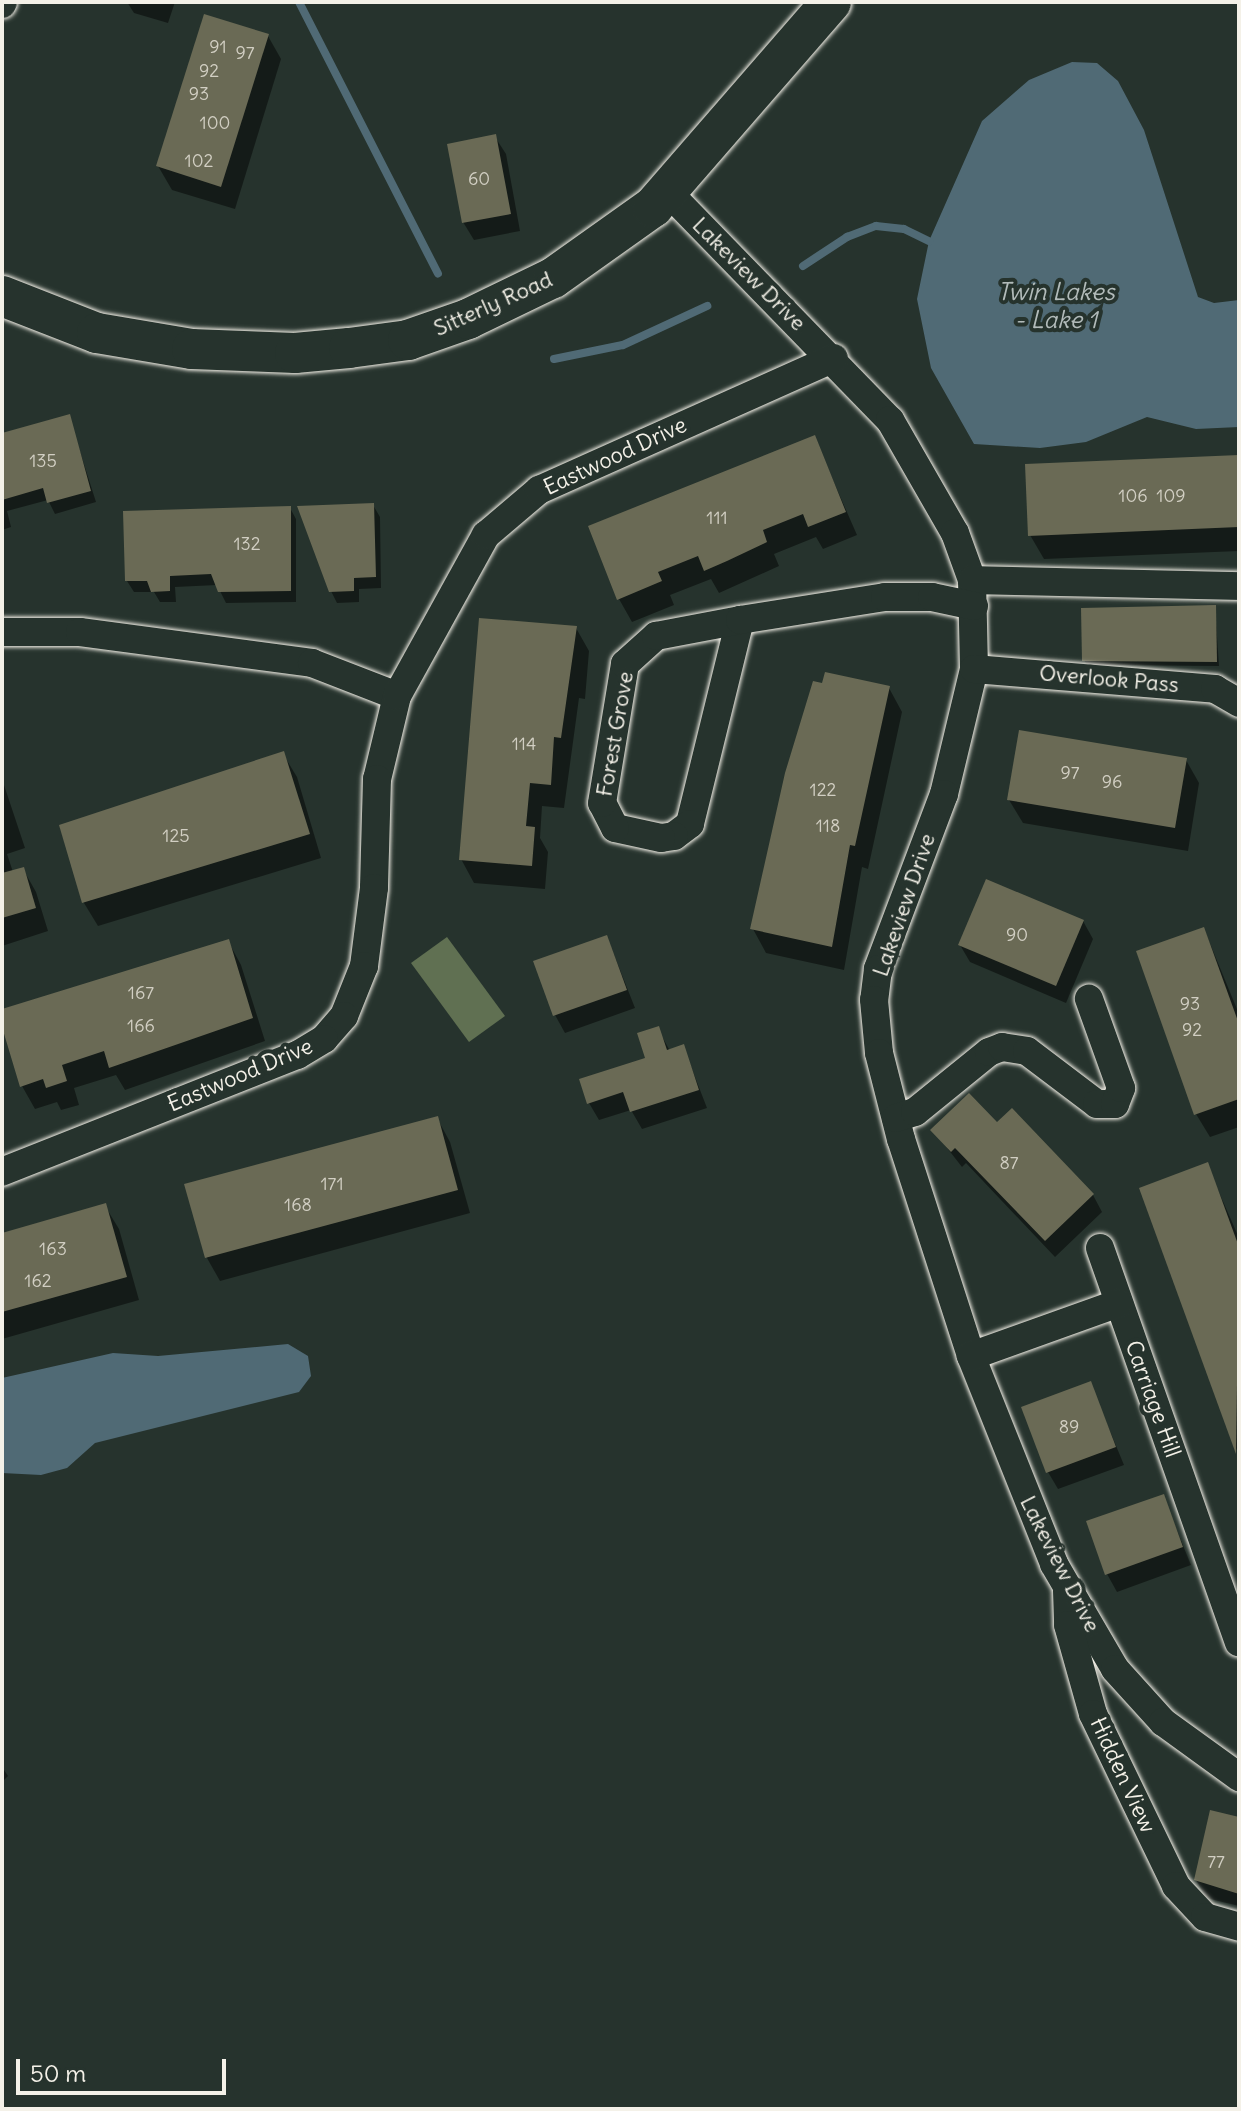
<!DOCTYPE html>
<style>
body{margin:0}
#map{position:relative;width:1241px;height:2111px;overflow:hidden;background:#26332d;font-family:Delius,sans-serif}
div>[style]{position:absolute}
[style*='--x']{left:calc(var(--x)*1px);top:calc(var(--y)*1px);width:calc(var(--w)*1px);rotate:calc(var(--a)*1deg)}
.green>*{inset:0;background:#607052}
.water>*{inset:0;background:#506a75}
.shadow>*{inset:0;background:#0007}
.stream>*{height:8px;margin:-4px;padding:0 4px;transform-origin:4px;border-radius:4px;background:#506a75}
.building>*{inset:0;background:#6a6a55}
.roads{filter:drop-shadow(0 0 2px #f4f1e8) drop-shadow(0 0 2px #f4f1e8)}
.street>*{height:28px;margin:-14px;padding:0 14px;transform-origin:14px;border-radius:14px;background:#26332d}
.secondary>*{height:40px;margin:-20px;padding:0 20px;transform-origin:20px;border-radius:20px;background:#26332d}
span{translate:-50% -50%;white-space:nowrap;text-align:center;line-height:1.15;-webkit-text-stroke:8px #26332d;paint-order:stroke}
.number-label{font-size:18px;color:#d2cfc3}
.number-label span{-webkit-text-stroke-width:0}
.street-label{font-size:22px;color:#f4f1e8}
.water-label{font-size:24px;color:#b2bbba;font-style:italic}
.frame{position:absolute;inset:0;border:4px solid #f4f1e8;pointer-events:none}
.scale{position:absolute;left:16px;top:2059px;width:210px;height:36px;box-sizing:border-box;border:4px solid #f4f1e8;border-top:0;padding-left:10px;font-size:24px;line-height:28px;white-space:nowrap;color:#f4f1e8;-webkit-text-stroke:6px #26332d;paint-order:stroke}
</style>
<div id="map">
<div class="green">
<div style="clip-path:polygon(447px 937px,505px 1016px,469px 1042px,411px 963px)"></div>
</div>
<div class="water">
<div style="clip-path:polygon(1072px 62px,1097px 63px,1118px 81px,1144px 130px,1198px 297px,1214px 303px,1239px 300px,1239px 427px,1196px 429px,1147px 417px,1086px 442px,1040px 448px,974px 444px,931px 368px,917px 299px,929px 241px,982px 121px,1029px 80px)"></div>
<div style="clip-path:polygon(288px 1344px,308px 1356px,311px 1376px,299px 1392px,95px 1443px,67px 1468px,41px 1475px,2px 1473px,2px 1378px,113px 1353px,158px 1356px)"></div>
</div>
<div class="shadow">
<div style="clip-path:polygon(127px 2px,175px 2px,168px 23px,134px 13px)"></div>
<div style="clip-path:polygon(268px 36px,281px 59px,235px 209px,172px 190px,158px 166px)"></div>
<div style="clip-path:polygon(495px 137px,506px 154px,520px 231px,474px 240px,463px 222px)"></div>
<div style="clip-path:polygon(69px 417px,96px 502px,55px 514px,48px 500px,7px 511px,11px 527px,2px 530px,2px 435px)"></div>
<div style="clip-path:polygon(814px 437px,857px 535px,823px 549px,816px 537px,774px 554px,779px 566px,719px 593px,711px 579px,670px 595px,674px 605px,632px 622px,619px 599px)"></div>
<div style="clip-path:polygon(1239px 457px,1239px 551px,1044px 559px,1030px 535px)"></div>
<div style="clip-path:polygon(373px 505px,380px 517px,381px 588px,359px 589px,359px 602px,337px 603px,331px 591px)"></div>
<div style="clip-path:polygon(290px 508px,296px 519px,296px 602px,226px 603px,217px 585px,175px 587px,176px 602px,160px 602px,154px 592px,134px 592px,127px 581px)"></div>
<div style="clip-path:polygon(1215px 607px,1219px 666px,1087px 665px,1084px 660px)"></div>
<div style="clip-path:polygon(576px 628px,589px 651px,585px 699px,579px 698px,564px 808px,542px 806px,540px 838px,548px 852px,545px 889px,474px 883px,461px 859px)"></div>
<div style="clip-path:polygon(889px 688px,902px 712px,868px 869px,862px 867px,844px 970px,766px 953px,753px 929px)"></div>
<div style="clip-path:polygon(283px 754px,297px 777px,321px 858px,98px 926px,84px 903px,61px 826px)"></div>
<div style="clip-path:polygon(1186px 760px,1199px 783px,1188px 851px,1023px 823px,1009px 800px)"></div>
<div style="clip-path:polygon(2px 779px,25px 848px,7px 854px,13px 872px,23px 869px,36px 892px,48px 931px,2px 946px)"></div>
<div style="clip-path:polygon(1083px 921px,1093px 939px,1066px 1003px,970px 962px,960px 945px)"></div>
<div style="clip-path:polygon(1204px 929px,1239px 1014px,1239px 1127px,1210px 1137px,1196px 1114px)"></div>
<div style="clip-path:polygon(607px 937px,635px 1008px,565px 1033px,555px 1015px)"></div>
<div style="clip-path:polygon(228px 941px,241px 965px,265px 1041px,125px 1090px,116px 1075px,74px 1088px,79px 1105px,61px 1110px,57px 1102px,35px 1109px,22px 1086px,2px 1011px)"></div>
<div style="clip-path:polygon(658px 1029px,670px 1051px,683px 1046px,707px 1108px,642px 1129px,631px 1110px,599px 1120px,589px 1103px,647px 1059px)"></div>
<div style="clip-path:polygon(437px 1118px,450px 1142px,470px 1213px,220px 1281px,207px 1258px,187px 1185px)"></div>
<div style="clip-path:polygon(997px 1125px,1093px 1195px,1102px 1212px,1055px 1257px,966px 1163px,962px 1167px,933px 1130px)"></div>
<div style="clip-path:polygon(1207px 1165px,1239px 1238px,1239px 1456px,1142px 1189px)"></div>
<div style="clip-path:polygon(105px 1206px,119px 1229px,139px 1300px,2px 1339px,2px 1235px)"></div>
<div style="clip-path:polygon(1090px 1383px,1124px 1465px,1058px 1489px,1048px 1472px)"></div>
<div style="clip-path:polygon(1163px 1496px,1191px 1565px,1117px 1592px,1107px 1574px)"></div>
<div style="clip-path:polygon(2px 1767px,8px 1776px,2px 1782px)"></div>
<div style="clip-path:polygon(1239px 1819px,1239px 1906px,1206px 1898px,1196px 1880px)"></div>
</div>
<div class="stream">
<div style="--x:299;--y:2;--w:305;--a:62.9"></div>
<div style="--x:803;--y:266;--w:53;--a:-33.4"></div>
<div style="--x:847;--y:237;--w:31;--a:-21"></div>
<div style="--x:876;--y:226;--w:28;--a:6"></div>
<div style="--x:904;--y:229;--w:28;--a:26"></div>
<div style="--x:554;--y:359;--w:70;--a:-11.5"></div>
<div style="--x:623;--y:345;--w:93;--a:-24.9"></div>
</div>
<div class="building">
<div style="clip-path:polygon(204px 14px,269px 34px,221px 187px,156px 166px)"></div>
<div style="clip-path:polygon(496px 134px,511px 214px,462px 223px,447px 144px)"></div>
<div style="clip-path:polygon(70px 414px,91px 491px,47px 503px,43px 488px,2px 500px,2px 433px)"></div>
<div style="clip-path:polygon(815px 435px,846px 512px,808px 527px,803px 514px,763px 530px,767px 542px,727px 561px,704px 571px,698px 556px,658px 572px,662px 581px,617px 600px,588px 526px)"></div>
<div style="clip-path:polygon(1239px 455px,1239px 527px,1028px 536px,1025px 464px)"></div>
<div style="clip-path:polygon(374px 503px,376px 577px,354px 578px,354px 591px,329px 592px,297px 506px)"></div>
<div style="clip-path:polygon(291px 506px,291px 591px,218px 592px,211px 574px,170px 576px,170px 591px,151px 592px,147px 581px,125px 581px,123px 511px)"></div>
<div style="clip-path:polygon(1216px 605px,1217px 662px,1082px 661px,1081px 608px)"></div>
<div style="clip-path:polygon(479px 618px,577px 626px,561px 738px,554px 737px,551px 785px,530px 783px,526px 826px,535px 827px,532px 866px,459px 860px)"></div>
<div style="clip-path:polygon(825px 672px,890px 686px,855px 846px,850px 845px,832px 947px,750px 929px,785px 773px,813px 681px,822px 683px)"></div>
<div style="clip-path:polygon(1019px 730px,1187px 758px,1175px 828px,1007px 800px)"></div>
<div style="clip-path:polygon(284px 751px,310px 834px,82px 903px,59px 825px)"></div>
<div style="clip-path:polygon(24px 867px,36px 908px,2px 918px,2px 873px)"></div>
<div style="clip-path:polygon(986px 879px,1084px 920px,1056px 986px,958px 945px)"></div>
<div style="clip-path:polygon(1204px 927px,1239px 1024px,1239px 1099px,1194px 1115px,1136px 951px)"></div>
<div style="clip-path:polygon(607px 935px,627px 990px,553px 1016px,533px 961px)"></div>
<div style="clip-path:polygon(229px 939px,253px 1018px,109px 1068px,104px 1051px,62px 1065px,67px 1081px,46px 1088px,43px 1079px,20px 1087px,2px 1027px,2px 1009px)"></div>
<div style="clip-path:polygon(659px 1026px,667px 1050px,684px 1044px,699px 1090px,630px 1112px,623px 1092px,587px 1104px,579px 1079px,645px 1058px,637px 1033px)"></div>
<div style="clip-path:polygon(969px 1093px,997px 1122px,1012px 1108px,1094px 1194px,1045px 1241px,955px 1148px,951px 1152px,930px 1130px)"></div>
<div style="clip-path:polygon(438px 1116px,458px 1190px,205px 1258px,184px 1184px)"></div>
<div style="clip-path:polygon(1208px 1162px,1239px 1247px,1236px 1454px,1139px 1188px)"></div>
<div style="clip-path:polygon(106px 1203px,127px 1277px,2px 1312px,2px 1233px)"></div>
<div style="clip-path:polygon(1091px 1381px,1116px 1447px,1046px 1473px,1021px 1407px)"></div>
<div style="clip-path:polygon(1164px 1494px,1183px 1547px,1105px 1575px,1086px 1521px)"></div>
<div style="clip-path:polygon(1210px 1810px,1239px 1817px,1239px 1894px,1194px 1880px)"></div>
</div>
<div class="roads">
<div class="street">
<div style="--x:2;--y:4;--w:2;--a:-63"></div>
<div style="--x:667;--y:191;--w:320;--a:45.8"></div>
<div style="--x:890;--y:420;--w:130;--a:60.1"></div>
<div style="--x:955;--y:533;--w:50;--a:70.1"></div>
<div style="--x:972;--y:580;--w:89;--a:88.7"></div>
<div style="--x:974;--y:669;--w:129;--a:103.5"></div>
<div style="--x:944;--y:794;--w:187;--a:110.7"></div>
<div style="--x:878;--y:969;--w:31;--a:97"></div>
<div style="--x:874;--y:1000;--w:53;--a:84.6"></div>
<div style="--x:879;--y:1053;--w:89;--a:75.7"></div>
<div style="--x:901;--y:1139;--w:228;--a:72.1"></div>
<div style="--x:971;--y:1356;--w:224;--a:68.2"></div>
<div style="--x:1054;--y:1564;--w:121;--a:59.8"></div>
<div style="--x:1115;--y:1669;--w:72;--a:47.8"></div>
<div style="--x:1163;--y:1722;--w:94;--a:35.9"></div>
<div style="--x:972;--y:580;--w:267;--a:1.3"></div>
<div style="--x:740;--y:620;--w:210;--a:103.8"></div>
<div style="--x:690;--y:824;--w:20;--a:143"></div>
<div style="--x:674;--y:836;--w:13;--a:171"></div>
<div style="--x:661;--y:838;--w:47;--a:-167.7"></div>
<div style="--x:615;--y:828;--w:28;--a:-117"></div>
<div style="--x:602;--y:803;--w:141;--a:-80.6"></div>
<div style="--x:625;--y:664;--w:42;--a:-42.1"></div>
<div style="--x:656;--y:636;--w:86;--a:-10.8"></div>
<div style="--x:740;--y:620;--w:147;--a:-9"></div>
<div style="--x:885;--y:597;--w:47;--a:0"></div>
<div style="--x:932;--y:597;--w:43;--a:12.1"></div>
<div style="--x:2;--y:632;--w:78;--a:0"></div>
<div style="--x:80;--y:632;--w:234;--a:7.6"></div>
<div style="--x:312;--y:663;--w:91;--a:21.2"></div>
<div style="--x:397;--y:696;--w:85;--a:103.5"></div>
<div style="--x:377;--y:779;--w:109;--a:91.6"></div>
<div style="--x:374;--y:888;--w:79;--a:97.3"></div>
<div style="--x:364;--y:966;--w:54;--a:111.8"></div>
<div style="--x:344;--y:1016;--w:30;--a:131"></div>
<div style="--x:324;--y:1039;--w:31;--a:149"></div>
<div style="--x:297;--y:1055;--w:317;--a:158.4"></div>
<div style="--x:974;--y:669;--w:242;--a:4.7"></div>
<div style="--x:1215;--y:689;--w:28;--a:30"></div>
<div style="--x:397;--y:696;--w:184;--a:-61.1"></div>
<div style="--x:486;--y:535;--w:70;--a:-40.3"></div>
<div style="--x:539;--y:490;--w:323;--a:-24.1"></div>
<div style="--x:896;--y:1118;--w:20;--a:-18"></div>
<div style="--x:915;--y:1112;--w:95;--a:-39"></div>
<div style="--x:989;--y:1052;--w:14;--a:-21"></div>
<div style="--x:1002;--y:1047;--w:25;--a:9"></div>
<div style="--x:1027;--y:1051;--w:88;--a:37.1"></div>
<div style="--x:1097;--y:1104;--w:18;--a:0"></div>
<div style="--x:1115;--y:1104;--w:17;--a:-69"></div>
<div style="--x:1121;--y:1088;--w:95;--a:-109.8"></div>
<div style="--x:1100;--y:1248;--w:418;--a:70.6"></div>
<div style="--x:971;--y:1356;--w:157;--a:-19.7"></div>
<div style="--x:1067;--y:1591;--w:34;--a:88"></div>
<div style="--x:1068;--y:1625;--w:92;--a:74.3"></div>
<div style="--x:1093;--y:1714;--w:191;--a:64.2"></div>
<div style="--x:1176;--y:1886;--w:42;--a:46.9"></div>
<div style="--x:1205;--y:1917;--w:35;--a:16"></div>
</div>
<div class="secondary">
<div style="--x:2;--y:296;--w:102;--a:21.3"></div>
<div style="--x:97;--y:333;--w:96;--a:9.6"></div>
<div style="--x:192;--y:349;--w:103;--a:2.2"></div>
<div style="--x:295;--y:353;--w:54;--a:-5.3"></div>
<div style="--x:349;--y:348;--w:60;--a:-7.7"></div>
<div style="--x:408;--y:340;--w:64;--a:-19.3"></div>
<div style="--x:468;--y:319;--w:94;--a:-25.8"></div>
<div style="--x:553;--y:278;--w:123;--a:-35.4"></div>
<div style="--x:653;--y:207;--w:271;--a:-49"></div>
</div>
</div>
<div class="number-label">
<span style="left:218px;top:47px">91</span>
<span style="left:245px;top:53px">97</span>
<span style="left:209px;top:71px">92</span>
<span style="left:199px;top:94px">93</span>
<span style="left:215px;top:123px">100</span>
<span style="left:199px;top:161px">102</span>
<span style="left:479px;top:179px">60</span>
<span style="left:43px;top:461px">135</span>
<span style="left:1133px;top:496px">106</span>
<span style="left:1171px;top:496px">109</span>
<span style="left:717px;top:518px">111</span>
<span style="left:247px;top:544px">132</span>
<span style="left:524px;top:744px">114</span>
<span style="left:1070px;top:773px">97</span>
<span style="left:1112px;top:782px">96</span>
<span style="left:823px;top:790px">122</span>
<span style="left:828px;top:826px">118</span>
<span style="left:176px;top:836px">125</span>
<span style="left:1017px;top:935px">90</span>
<span style="left:141px;top:993px">167</span>
<span style="left:1190px;top:1004px">93</span>
<span style="left:141px;top:1026px">166</span>
<span style="left:1192px;top:1030px">92</span>
<span style="left:1009px;top:1163px">87</span>
<span style="left:332px;top:1184px">171</span>
<span style="left:298px;top:1205px">168</span>
<span style="left:53px;top:1249px">163</span>
<span style="left:38px;top:1281px">162</span>
<span style="left:1069px;top:1427px">89</span>
<span style="left:1216px;top:1862px">77</span>
</div>
<div class="street-label">
<span style="left:749px;top:274px;rotate:45deg">Lakeview Drive</span>
<span style="left:493px;top:304px;rotate:-24deg">Sitterly Road</span>
<span style="left:615px;top:456px;rotate:-25deg">Eastwood Drive</span>
<span style="left:1109px;top:679px;rotate:5deg">Overlook Pass</span>
<span style="left:615px;top:734px;rotate:-80deg">Forest Grove</span>
<span style="left:904px;top:905px;rotate:-71deg">Lakeview Drive</span>
<span style="left:240px;top:1075px;rotate:-23deg">Eastwood Drive</span>
<span style="left:1153px;top:1399px;rotate:70deg">Carriage Hill</span>
<span style="left:1060px;top:1564px;rotate:63deg">Lakeview Drive</span>
<span style="left:1123px;top:1775px;rotate:65deg">Hidden View</span>
</div>
<div class="water-label">
<span style="left:1056px;top:306px">Twin Lakes<br>- Lake 1</span>
</div>
<div class="frame"></div>
<div class="scale">50 m</div>
</div>
